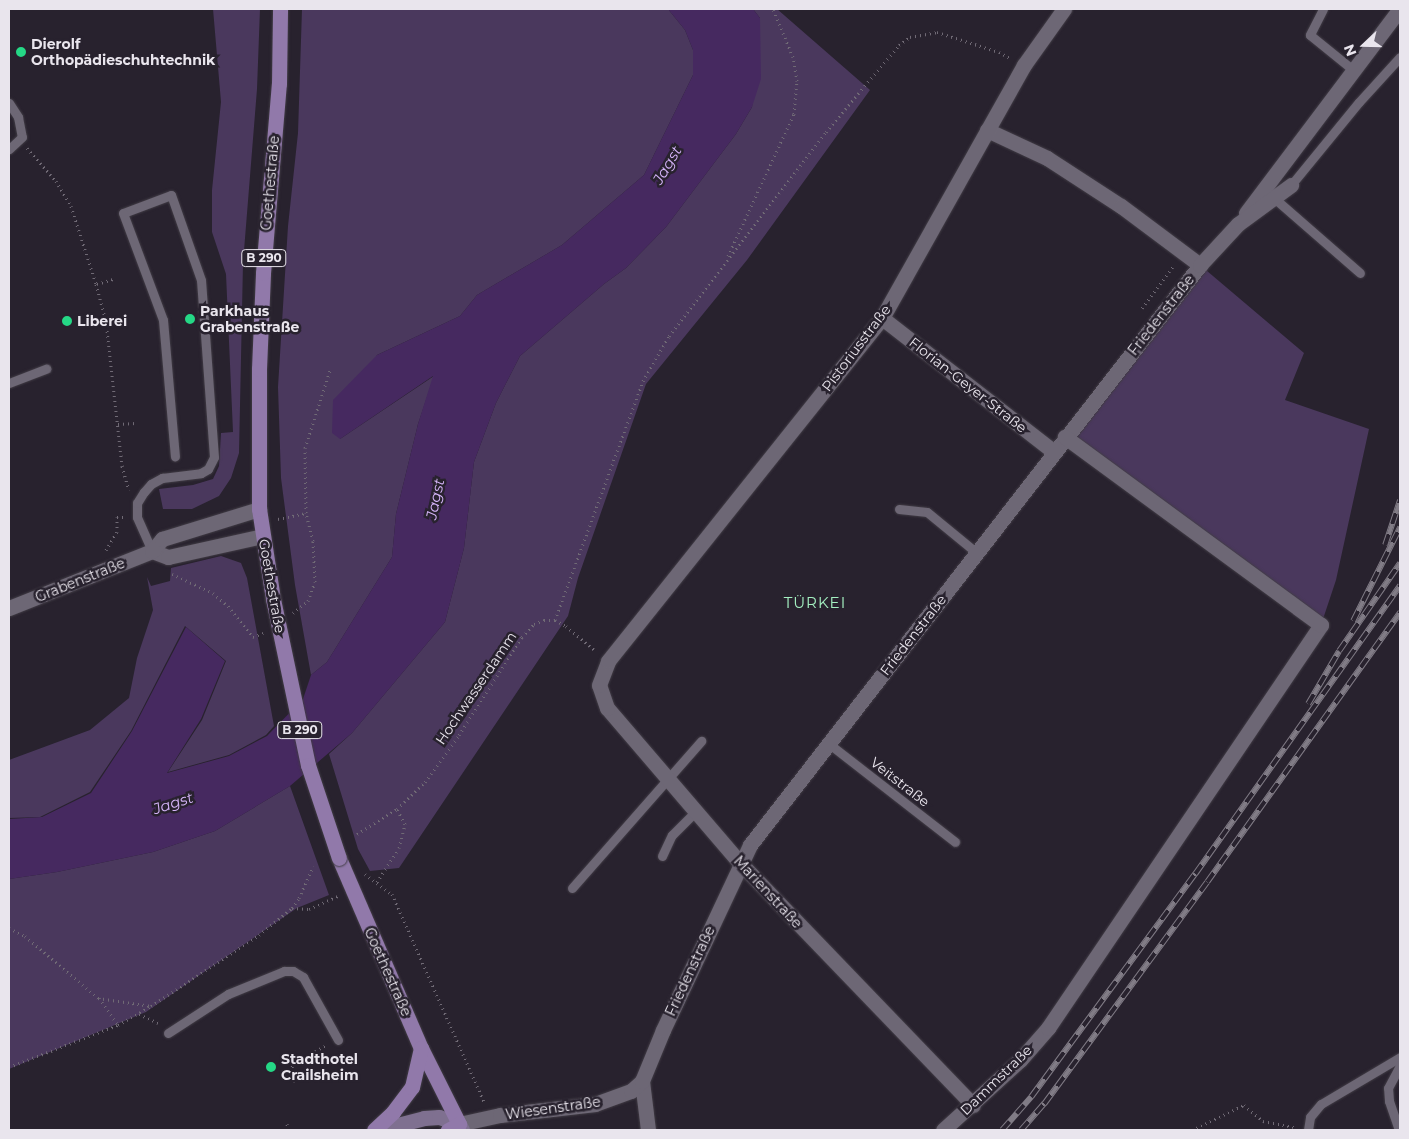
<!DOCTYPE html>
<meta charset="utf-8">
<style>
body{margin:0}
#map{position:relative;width:1409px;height:1139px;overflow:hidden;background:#28222e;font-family:Montserrat,sans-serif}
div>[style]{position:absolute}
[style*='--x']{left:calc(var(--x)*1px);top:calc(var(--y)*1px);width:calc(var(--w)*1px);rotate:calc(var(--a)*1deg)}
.green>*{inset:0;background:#4a385d}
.water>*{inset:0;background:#462960}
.path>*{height:3px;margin-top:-1.5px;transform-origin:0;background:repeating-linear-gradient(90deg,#706a75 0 1px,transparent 0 5px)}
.roads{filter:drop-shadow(0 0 1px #413c45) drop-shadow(0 0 1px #413c45)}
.lane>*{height:9px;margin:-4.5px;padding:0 4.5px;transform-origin:4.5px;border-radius:4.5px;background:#6d6775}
.street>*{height:15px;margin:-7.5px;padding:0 7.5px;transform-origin:7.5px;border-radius:7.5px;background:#6d6775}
.secondary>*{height:15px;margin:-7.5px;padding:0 7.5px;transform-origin:7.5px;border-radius:7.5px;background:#7f7090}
.primary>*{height:15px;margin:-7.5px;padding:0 7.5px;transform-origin:7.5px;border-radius:7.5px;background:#9179aa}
.rail>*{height:5.5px;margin-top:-2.75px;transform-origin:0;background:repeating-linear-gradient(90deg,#28222e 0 11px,#817c86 0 22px);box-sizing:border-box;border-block:1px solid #817c86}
.bridges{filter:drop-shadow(0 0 1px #413c45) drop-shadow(0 0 1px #413c45)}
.primary-bridge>*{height:15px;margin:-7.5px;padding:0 7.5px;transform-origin:7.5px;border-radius:7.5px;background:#9179aa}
.dots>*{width:14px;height:14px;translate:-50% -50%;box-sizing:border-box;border:2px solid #28222e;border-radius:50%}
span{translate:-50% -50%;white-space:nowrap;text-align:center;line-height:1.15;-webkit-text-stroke:5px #28222e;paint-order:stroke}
.shield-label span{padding:1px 4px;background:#28222e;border:1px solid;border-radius:4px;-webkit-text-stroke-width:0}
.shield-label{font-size:12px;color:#e9e5ed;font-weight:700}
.poi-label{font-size:14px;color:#e9e5ed;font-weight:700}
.left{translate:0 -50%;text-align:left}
.street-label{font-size:14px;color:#e9e5ed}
.water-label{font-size:15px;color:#d5b4f9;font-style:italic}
.neighbourhood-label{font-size:15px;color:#a4f0c1;letter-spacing:1px}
.frame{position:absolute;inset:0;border:10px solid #e9e5ed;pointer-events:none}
.north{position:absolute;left:1339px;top:20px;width:50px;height:50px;-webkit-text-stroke:4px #28222e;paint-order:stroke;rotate:249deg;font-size:14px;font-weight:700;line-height:20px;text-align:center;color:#e9e5ed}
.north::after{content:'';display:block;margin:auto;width:18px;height:22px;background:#e9e5ed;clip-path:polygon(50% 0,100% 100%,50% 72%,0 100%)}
</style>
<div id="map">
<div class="green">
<div style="clip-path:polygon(213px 9px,260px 9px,257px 89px,243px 263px,239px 453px,231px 478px,219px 496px,192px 509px,163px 509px,159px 489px,193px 485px,213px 479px,219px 466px,221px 433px,233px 432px,226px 274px,212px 232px,212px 190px,221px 102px)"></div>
<div style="clip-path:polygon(302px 9px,668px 9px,685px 30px,693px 50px,693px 75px,644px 175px,562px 245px,477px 295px,460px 316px,377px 355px,340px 439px,434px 376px,418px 424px,396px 514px,392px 557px,327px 662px,311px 675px,295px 585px,281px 478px,278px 387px,288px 226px,298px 133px)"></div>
<div style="clip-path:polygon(753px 9px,777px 9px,870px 90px,747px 260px,646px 384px,578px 578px,568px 616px,399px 868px,370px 871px,358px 849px,329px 754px,352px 733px,445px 622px,464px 548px,474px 462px,496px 403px,520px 356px,604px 284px,626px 268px,666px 227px,736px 134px,752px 107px,760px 18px)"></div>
<div style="clip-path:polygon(1200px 265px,1304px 353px,1285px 400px,1369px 429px,1336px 580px,1321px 625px,1065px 437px)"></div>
<div style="clip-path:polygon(221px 556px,241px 563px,247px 578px,274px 726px,266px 735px,229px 755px,168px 772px,202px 720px,226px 661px,185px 626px,131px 731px,90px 792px,40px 817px,9px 818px,9px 760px,90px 730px,129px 698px,137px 658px,153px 610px,147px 577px,151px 586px,170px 581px,171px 568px)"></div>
<div style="clip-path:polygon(290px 786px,329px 895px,297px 908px,146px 1012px,9px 1069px,9px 879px,57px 872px,153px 852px,215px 831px)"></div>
</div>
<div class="water">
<div style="clip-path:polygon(668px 9px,753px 9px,760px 18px,761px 79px,752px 107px,736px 134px,666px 227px,626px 268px,604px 284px,520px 356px,496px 403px,474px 462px,464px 548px,445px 622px,352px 733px,290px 786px,215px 831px,153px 852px,57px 872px,9px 879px,9px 819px,42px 817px,91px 793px,132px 731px,186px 627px,225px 661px,201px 719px,167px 773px,229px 756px,267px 736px,303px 699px,311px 675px,327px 662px,392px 557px,396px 514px,418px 424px,433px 376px,340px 439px,332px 433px,333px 400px,377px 355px,460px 316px,477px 295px,562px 245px,644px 175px,693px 75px,693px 50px,685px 30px)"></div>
</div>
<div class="path">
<div style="--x:27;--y:148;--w:44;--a:48.7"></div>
<div style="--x:56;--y:181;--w:29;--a:59"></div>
<div style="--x:71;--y:206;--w:82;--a:72.2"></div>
<div style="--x:96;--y:284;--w:38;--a:75"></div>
<div style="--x:106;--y:321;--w:146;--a:83.7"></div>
<div style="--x:122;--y:466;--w:25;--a:74"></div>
<div style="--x:728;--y:256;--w:157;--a:-65.1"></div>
<div style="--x:794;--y:114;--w:33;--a:-85"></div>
<div style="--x:797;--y:81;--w:24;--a:-99"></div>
<div style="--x:793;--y:57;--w:52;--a:-112.6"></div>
<div style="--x:97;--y:284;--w:17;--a:-17"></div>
<div style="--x:1142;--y:308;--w:54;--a:-53.3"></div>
<div style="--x:118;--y:424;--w:18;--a:-3"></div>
<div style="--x:278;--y:519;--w:29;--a:-12"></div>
<div style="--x:106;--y:550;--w:21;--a:-59"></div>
<div style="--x:117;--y:532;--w:15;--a:-90"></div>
<div style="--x:117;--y:517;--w:7;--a:0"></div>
<div style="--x:172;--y:574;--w:45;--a:24.9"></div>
<div style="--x:213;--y:593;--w:20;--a:41"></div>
<div style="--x:228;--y:606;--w:40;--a:51"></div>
<div style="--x:253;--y:637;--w:11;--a:-22"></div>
<div style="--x:293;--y:613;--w:19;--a:-39"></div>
<div style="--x:308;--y:601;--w:20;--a:-70"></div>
<div style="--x:315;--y:582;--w:41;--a:-92.8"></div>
<div style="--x:313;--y:541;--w:29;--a:-104"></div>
<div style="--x:306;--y:513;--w:65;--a:-90.9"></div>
<div style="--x:305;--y:448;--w:82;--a:-72.2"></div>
<div style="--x:555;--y:620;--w:255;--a:-69.8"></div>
<div style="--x:643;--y:381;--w:52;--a:-60"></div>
<div style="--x:669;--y:336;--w:257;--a:-52.4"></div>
<div style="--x:826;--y:132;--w:114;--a:-50"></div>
<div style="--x:899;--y:45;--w:14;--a:-36"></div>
<div style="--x:910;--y:37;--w:27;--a:-10"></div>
<div style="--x:937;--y:32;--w:65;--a:17.9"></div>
<div style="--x:999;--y:52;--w:13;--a:29"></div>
<div style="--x:357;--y:834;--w:47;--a:-32"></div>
<div style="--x:397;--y:809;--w:39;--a:-44"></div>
<div style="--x:425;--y:782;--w:58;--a:-54.1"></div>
<div style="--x:459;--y:735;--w:117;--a:-57.3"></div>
<div style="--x:522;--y:637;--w:18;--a:-47"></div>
<div style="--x:534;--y:624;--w:11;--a:-22"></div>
<div style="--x:544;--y:620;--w:11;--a:0"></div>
<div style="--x:555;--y:620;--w:13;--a:29"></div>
<div style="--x:566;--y:626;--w:39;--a:40"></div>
<div style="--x:365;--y:874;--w:34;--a:37"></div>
<div style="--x:392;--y:894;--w:227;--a:66.1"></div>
<div style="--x:377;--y:882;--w:40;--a:-57.1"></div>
<div style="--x:399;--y:848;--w:25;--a:-76"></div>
<div style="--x:405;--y:824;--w:17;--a:-118"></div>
<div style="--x:292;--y:908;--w:17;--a:3"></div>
<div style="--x:309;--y:909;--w:32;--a:-24"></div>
<div style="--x:9;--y:928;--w:18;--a:27"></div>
<div style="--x:25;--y:936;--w:96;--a:40.3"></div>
<div style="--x:98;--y:998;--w:54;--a:8.6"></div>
<div style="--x:99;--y:998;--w:33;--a:55"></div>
<div style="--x:139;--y:1014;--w:21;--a:25"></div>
<div style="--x:9;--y:1067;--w:117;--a:-21.1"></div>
<div style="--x:118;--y:1025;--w:38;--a:-30"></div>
<div style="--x:151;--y:1006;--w:129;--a:-33.3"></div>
<div style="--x:259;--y:935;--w:43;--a:-39.3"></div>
<div style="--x:292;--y:908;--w:12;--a:-55"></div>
<div style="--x:299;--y:898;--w:35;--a:-66"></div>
<div style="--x:295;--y:1082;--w:11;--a:-112"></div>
<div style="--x:291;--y:1072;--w:9;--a:-77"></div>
<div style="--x:293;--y:1063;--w:38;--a:-28"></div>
<div style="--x:287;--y:1124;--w:6;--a:72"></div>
<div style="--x:1192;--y:1130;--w:58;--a:-25.7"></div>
<div style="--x:1244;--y:1105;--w:25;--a:40"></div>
<div style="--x:1263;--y:1121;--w:32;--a:11"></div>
</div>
<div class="roads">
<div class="lane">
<div style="--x:1323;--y:9;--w:29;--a:117"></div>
<div style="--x:1310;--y:35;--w:54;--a:39"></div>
<div style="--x:9;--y:103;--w:17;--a:57"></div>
<div style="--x:18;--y:117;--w:20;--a:79"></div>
<div style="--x:22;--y:137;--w:18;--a:137"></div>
<div style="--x:1291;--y:185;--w:107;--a:-50.7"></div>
<div style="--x:1359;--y:102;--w:61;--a:-47.7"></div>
<div style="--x:1274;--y:198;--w:114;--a:41.1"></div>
<div style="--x:9;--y:383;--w:40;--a:-21"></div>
<div style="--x:899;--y:509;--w:28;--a:6"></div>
<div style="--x:927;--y:512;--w:65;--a:39.4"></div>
<div style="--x:152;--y:551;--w:37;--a:-114"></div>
<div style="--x:137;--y:517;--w:14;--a:-90"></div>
<div style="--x:137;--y:503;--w:13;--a:-58"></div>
<div style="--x:144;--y:492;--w:11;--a:-49"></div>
<div style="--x:151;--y:484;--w:13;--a:-29"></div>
<div style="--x:162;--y:478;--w:39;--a:-7"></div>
<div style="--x:201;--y:473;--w:8;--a:-30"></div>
<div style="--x:208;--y:469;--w:13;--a:-63"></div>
<div style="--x:214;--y:457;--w:177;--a:-94.2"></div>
<div style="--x:201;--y:280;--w:90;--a:-109.4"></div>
<div style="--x:171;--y:195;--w:51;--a:159.4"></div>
<div style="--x:123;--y:213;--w:114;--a:69.5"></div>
<div style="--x:163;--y:320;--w:137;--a:85"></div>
<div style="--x:828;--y:743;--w:161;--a:37.9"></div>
<div style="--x:662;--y:856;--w:23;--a:-65"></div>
<div style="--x:672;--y:835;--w:34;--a:-45"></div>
<div style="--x:572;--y:888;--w:196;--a:-48.7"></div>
<div style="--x:168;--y:1033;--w:72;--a:-33"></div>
<div style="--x:228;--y:994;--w:61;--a:-22.3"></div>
<div style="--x:284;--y:971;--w:9;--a:0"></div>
<div style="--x:293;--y:971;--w:12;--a:31"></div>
<div style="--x:303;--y:977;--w:72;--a:60.9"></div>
<div style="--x:1308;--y:1130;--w:13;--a:-81"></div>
<div style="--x:1310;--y:1117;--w:17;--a:-50"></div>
<div style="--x:1321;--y:1104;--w:92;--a:-30.7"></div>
<div style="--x:1399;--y:1130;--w:31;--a:-109"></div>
<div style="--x:1389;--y:1101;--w:13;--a:-94"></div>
<div style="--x:1388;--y:1088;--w:26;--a:-62"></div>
</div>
<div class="street">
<div style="--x:987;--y:130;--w:66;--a:25"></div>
<div style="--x:1047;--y:158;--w:88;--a:33"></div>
<div style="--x:1121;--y:206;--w:99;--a:36.8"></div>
<div style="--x:1246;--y:213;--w:256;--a:-53"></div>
<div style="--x:882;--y:318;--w:218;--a:37.9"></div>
<div style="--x:152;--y:551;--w:17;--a:21"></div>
<div style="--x:168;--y:557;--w:97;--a:-12.5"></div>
<div style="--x:9;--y:608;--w:154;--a:-21.7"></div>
<div style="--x:152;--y:551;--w:16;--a:-50"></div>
<div style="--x:162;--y:539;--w:102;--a:-17.2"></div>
<div style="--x:642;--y:1081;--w:49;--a:83"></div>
<div style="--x:973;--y:1105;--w:336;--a:-133.9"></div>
<div style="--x:740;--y:863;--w:204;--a:-130.6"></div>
<div style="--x:607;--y:708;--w:24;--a:-109"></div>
<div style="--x:599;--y:685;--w:26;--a:-69"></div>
<div style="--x:608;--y:661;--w:439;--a:-51.4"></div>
<div style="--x:882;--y:318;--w:290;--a:-60.7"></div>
<div style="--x:1024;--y:65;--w:69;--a:-54.5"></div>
<div style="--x:459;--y:1124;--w:42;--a:-12.4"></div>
<div style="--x:500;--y:1115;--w:96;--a:-6.6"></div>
<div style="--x:595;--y:1104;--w:38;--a:-20"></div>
<div style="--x:631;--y:1091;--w:15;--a:-42"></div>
<div style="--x:642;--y:1081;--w:55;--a:-67.6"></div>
<div style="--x:663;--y:1030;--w:204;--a:-64.8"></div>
<div style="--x:750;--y:845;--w:734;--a:-52.19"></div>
<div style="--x:1200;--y:265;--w:56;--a:-47.2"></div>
<div style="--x:1238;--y:224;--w:66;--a:-36.3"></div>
<div style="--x:943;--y:1130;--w:104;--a:-42.3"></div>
<div style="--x:1020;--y:1060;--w:43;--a:-48.8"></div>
<div style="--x:1048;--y:1028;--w:487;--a:-55.9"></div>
<div style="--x:1321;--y:625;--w:318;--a:-143.7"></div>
</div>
<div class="secondary">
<div style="--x:378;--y:1130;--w:48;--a:-14.6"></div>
<div style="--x:424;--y:1118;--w:15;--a:-4"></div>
<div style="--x:439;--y:1117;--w:21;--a:19"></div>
<div style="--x:459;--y:1124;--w:7;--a:63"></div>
</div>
<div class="primary">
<div style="--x:273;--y:599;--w:91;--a:-98.8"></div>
<div style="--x:259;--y:509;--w:140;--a:-90"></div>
<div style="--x:259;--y:369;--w:96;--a:-87.6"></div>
<div style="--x:263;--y:273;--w:190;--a:-85.2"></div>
<div style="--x:279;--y:84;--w:75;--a:-89.2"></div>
<div style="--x:339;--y:858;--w:207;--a:66.7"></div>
<div style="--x:421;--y:1048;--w:85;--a:63.4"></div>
<div style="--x:459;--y:1124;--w:13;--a:151"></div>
<div style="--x:374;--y:1130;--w:26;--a:-43"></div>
<div style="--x:393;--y:1112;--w:31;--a:-53"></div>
<div style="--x:412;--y:1087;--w:40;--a:-77"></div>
</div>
</div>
<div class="rail">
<div style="--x:1385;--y:545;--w:47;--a:-71.6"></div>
<div style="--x:1353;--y:621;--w:105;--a:-63.4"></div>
<div style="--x:1308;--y:704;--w:61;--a:-59.7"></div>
<div style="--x:1339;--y:651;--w:107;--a:-55.3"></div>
<div style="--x:1002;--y:1130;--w:44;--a:-48.7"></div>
<div style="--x:1031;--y:1097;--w:277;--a:-53.7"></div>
<div style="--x:1195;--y:874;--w:354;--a:-54.6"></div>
<div style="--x:1021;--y:1130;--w:35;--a:-49"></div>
<div style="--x:1044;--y:1104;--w:275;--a:-53.7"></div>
<div style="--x:1207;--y:882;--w:332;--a:-54.4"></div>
</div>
<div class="bridges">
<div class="primary-bridge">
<div style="--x:273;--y:599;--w:170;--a:78.1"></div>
<div style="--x:308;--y:765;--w:98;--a:71.6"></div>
</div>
</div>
<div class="dots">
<div style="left:21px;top:52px;background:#25d886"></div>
<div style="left:190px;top:319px;background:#25d886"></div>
<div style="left:67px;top:321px;background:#25d886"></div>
<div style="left:271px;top:1067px;background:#25d886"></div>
</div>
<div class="shield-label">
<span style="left:264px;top:258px">B 290</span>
<span style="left:300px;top:730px">B 290</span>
</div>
<div class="poi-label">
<span class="left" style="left:31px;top:52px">Dierolf<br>Orthopädieschuhtechnik</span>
<span class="left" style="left:200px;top:319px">Parkhaus<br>Grabenstraße</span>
<span class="left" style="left:77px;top:321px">Liberei</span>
<span class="left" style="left:281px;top:1067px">Stadthotel<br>Crailsheim</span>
</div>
<div class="street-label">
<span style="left:270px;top:183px;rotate:-85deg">Goethestraße</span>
<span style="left:1161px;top:315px;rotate:-52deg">Friedenstraße</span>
<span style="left:856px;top:348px;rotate:-53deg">Pistoriusstraße</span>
<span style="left:968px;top:385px;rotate:38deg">Florian-Geyer-Straße</span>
<span style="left:80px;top:580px;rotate:-22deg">Grabenstraße</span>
<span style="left:272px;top:586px;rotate:80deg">Goethestraße</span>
<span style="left:913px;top:635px;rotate:-52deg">Friedenstraße</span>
<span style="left:476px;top:688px;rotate:-56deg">Hochwasserdamm</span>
<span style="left:900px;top:782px;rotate:38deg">Veitstraße</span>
<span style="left:768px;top:892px;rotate:47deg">Marienstraße</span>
<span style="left:690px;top:971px;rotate:-65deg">Friedenstraße</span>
<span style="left:388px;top:972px;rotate:66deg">Goethestraße</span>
<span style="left:996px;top:1080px;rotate:-44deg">Dammstraße</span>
<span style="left:553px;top:1108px;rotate:-8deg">Wiesenstraße</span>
</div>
<div class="water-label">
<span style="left:667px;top:165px;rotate:-59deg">Jagst</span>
<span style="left:435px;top:499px;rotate:-78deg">Jagst</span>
<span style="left:173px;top:803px;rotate:-18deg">Jagst</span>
</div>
<div class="neighbourhood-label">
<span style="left:815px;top:603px">TÜRKEI</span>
</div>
<div class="frame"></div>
<div class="north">N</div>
</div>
